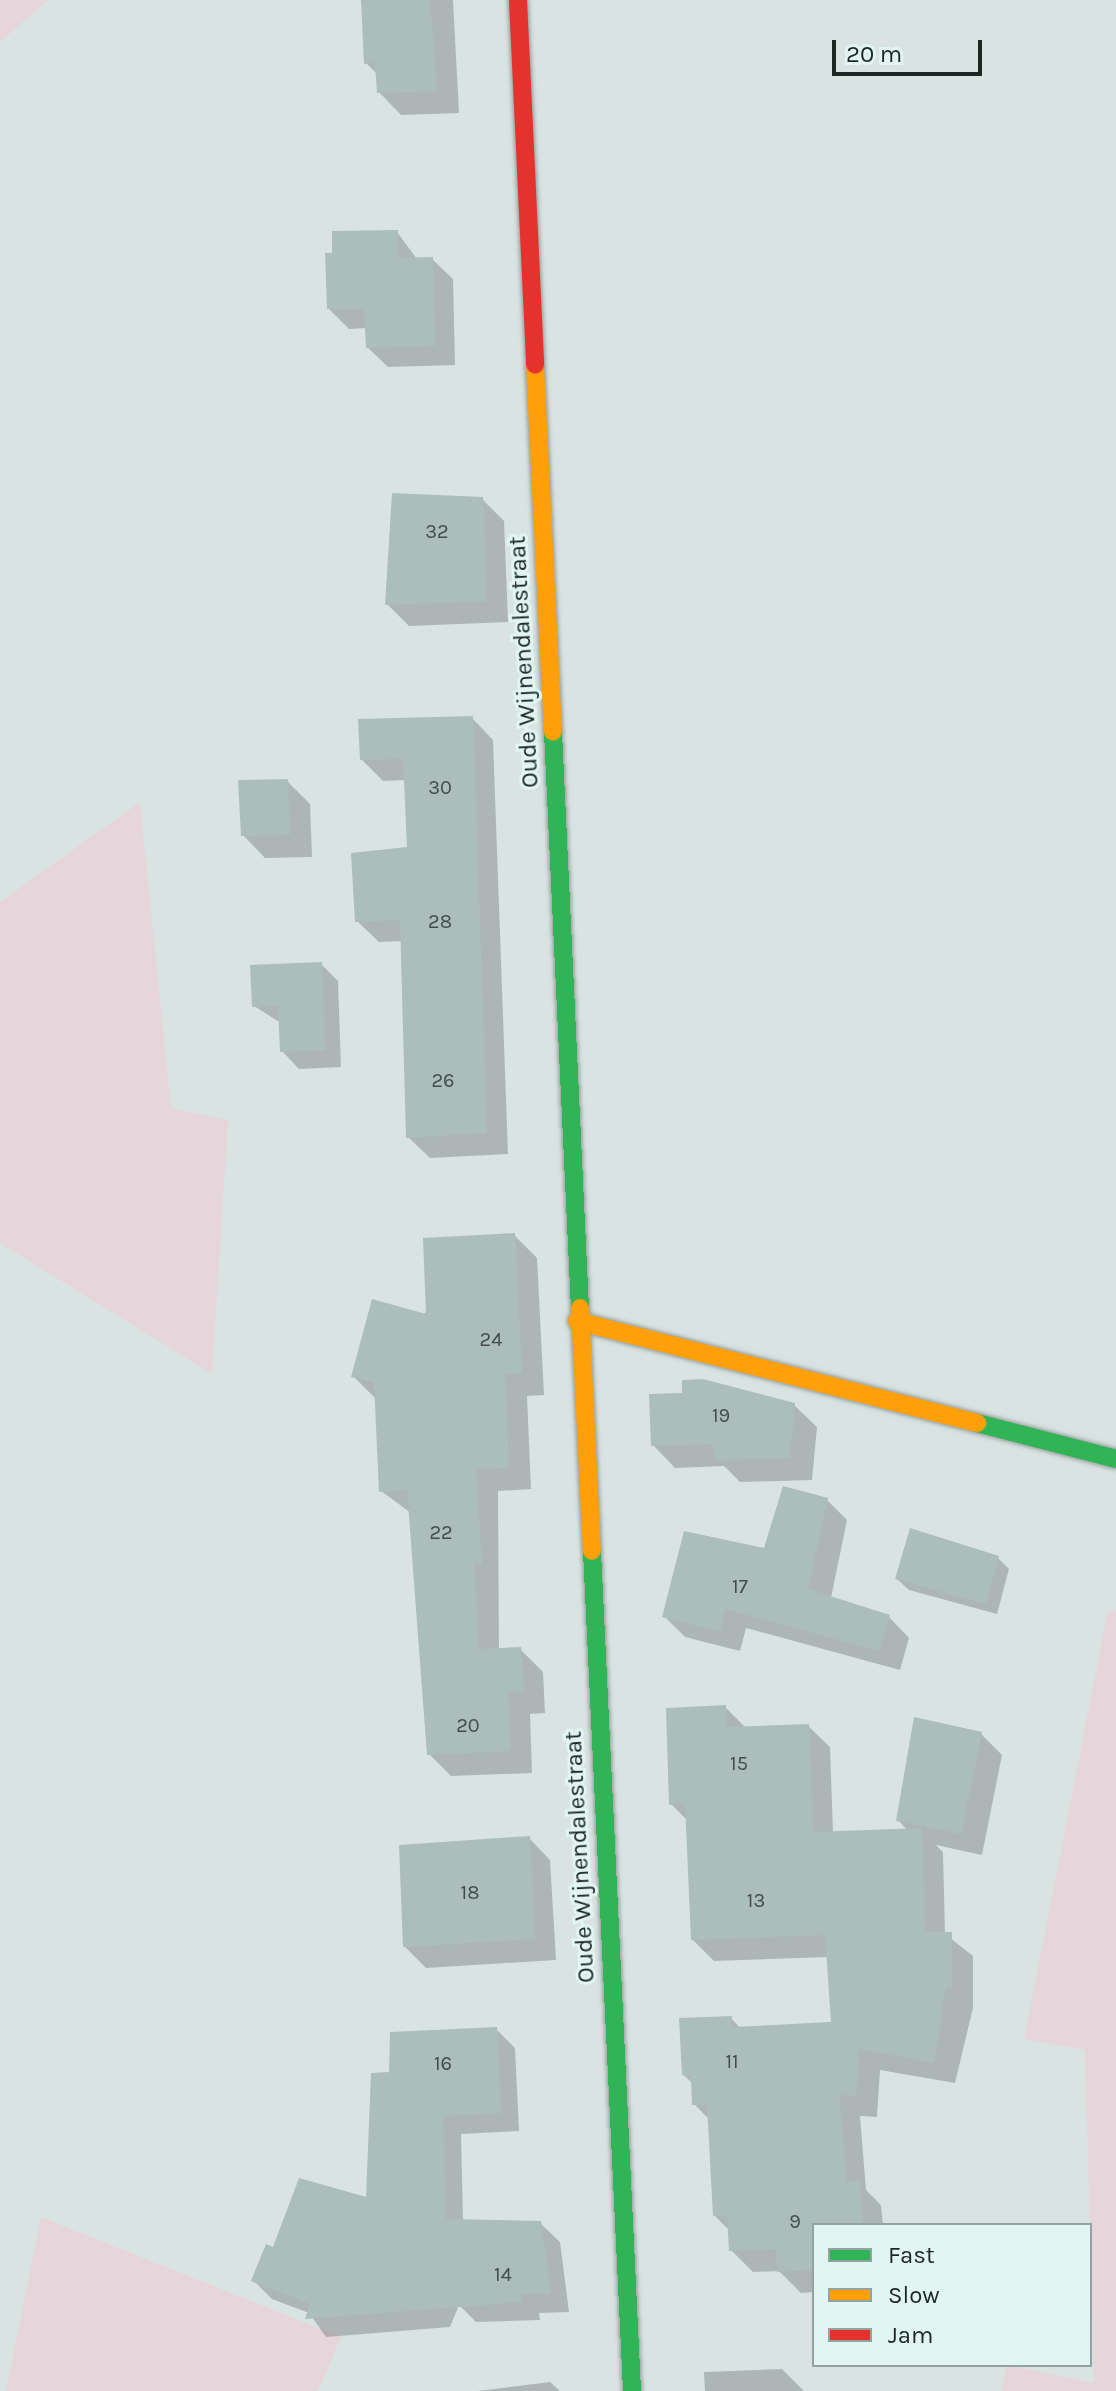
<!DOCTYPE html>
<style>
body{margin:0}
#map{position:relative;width:1116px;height:2391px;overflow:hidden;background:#d9e4e2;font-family:Karla,sans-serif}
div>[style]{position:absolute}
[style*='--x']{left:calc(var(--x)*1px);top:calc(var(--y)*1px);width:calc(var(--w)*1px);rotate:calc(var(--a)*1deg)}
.green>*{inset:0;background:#e6d6db}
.shadow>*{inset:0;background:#0003}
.building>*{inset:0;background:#abbebc}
.roads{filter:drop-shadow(0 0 2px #959e9c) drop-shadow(0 0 2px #959e9c)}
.fast>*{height:18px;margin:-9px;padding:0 9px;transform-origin:9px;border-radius:9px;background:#30b455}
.slow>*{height:18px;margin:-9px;padding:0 9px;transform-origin:9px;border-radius:9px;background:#ff9f0a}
.jam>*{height:18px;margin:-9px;padding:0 9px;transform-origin:9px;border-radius:9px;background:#e5322d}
span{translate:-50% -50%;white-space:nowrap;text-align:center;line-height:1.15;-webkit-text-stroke:6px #e1f6f3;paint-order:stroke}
.number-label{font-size:20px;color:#424d4b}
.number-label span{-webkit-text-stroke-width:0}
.street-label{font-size:24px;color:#1f2725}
.legend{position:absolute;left:812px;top:2223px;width:280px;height:144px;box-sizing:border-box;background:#e1f6f3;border:2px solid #93a3a1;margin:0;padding:10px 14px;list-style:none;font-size:24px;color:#1f2725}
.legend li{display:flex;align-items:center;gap:16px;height:40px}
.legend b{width:40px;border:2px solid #93a3a1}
.scale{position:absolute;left:832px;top:40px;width:150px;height:36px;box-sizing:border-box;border:4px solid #1f2725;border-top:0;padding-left:10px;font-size:24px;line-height:28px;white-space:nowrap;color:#1f2725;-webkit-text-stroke:6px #e1f6f3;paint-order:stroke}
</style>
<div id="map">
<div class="green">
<div style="clip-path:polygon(0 0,48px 0,0 42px)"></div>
<div style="clip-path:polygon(140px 802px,171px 1108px,228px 1120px,212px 1374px,0 1243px,0 902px)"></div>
<div style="clip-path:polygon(1108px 1610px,1116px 1612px,1116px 2391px,1001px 2391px,1007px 2365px,1094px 2383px,1085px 2050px,1024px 2039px)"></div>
<div style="clip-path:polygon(41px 2217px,341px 2337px,318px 2391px,6px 2391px)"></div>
</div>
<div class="shadow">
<div style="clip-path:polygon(363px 0,453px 0,459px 113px,401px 115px,379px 92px,378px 75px,366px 63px)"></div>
<div style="clip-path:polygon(397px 232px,417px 259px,432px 259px,453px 279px,455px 365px,388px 367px,367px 347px,367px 328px,349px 329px,329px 309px)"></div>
<div style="clip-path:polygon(482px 499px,504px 521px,508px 622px,409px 626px,387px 604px)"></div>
<div style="clip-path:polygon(472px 718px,493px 740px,508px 1154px,430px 1158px,408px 1137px,403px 941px,379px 942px,357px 921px,409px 849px,406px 780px,383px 781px,362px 760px)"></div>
<div style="clip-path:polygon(287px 781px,310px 804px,312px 857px,265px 858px,243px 835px)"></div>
<div style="clip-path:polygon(321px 964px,338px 981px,341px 1067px,299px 1069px,282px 1051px,281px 1023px,254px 1006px)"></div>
<div style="clip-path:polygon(514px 1235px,537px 1258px,544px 1395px,527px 1396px,531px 1489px,498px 1491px,499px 1650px,520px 1649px,543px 1672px,545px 1713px,530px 1714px,532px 1773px,451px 1776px,429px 1754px,411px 1513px,381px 1491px,376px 1399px,353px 1376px)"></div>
<div style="clip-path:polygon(794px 1405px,817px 1427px,812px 1480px,740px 1482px,724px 1466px,675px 1468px,653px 1445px)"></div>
<div style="clip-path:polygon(827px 1500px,847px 1520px,831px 1598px,889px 1617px,909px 1638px,900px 1670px,746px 1628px,740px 1651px,685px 1637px,664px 1616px,766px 1550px)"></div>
<div style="clip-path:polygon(998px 1558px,1009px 1569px,997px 1614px,909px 1590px,897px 1579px)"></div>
<div style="clip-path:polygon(725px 1707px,746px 1728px,808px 1726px,830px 1747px,833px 1833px,908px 1831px,898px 1820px,981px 1734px,1002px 1755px,982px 1855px,936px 1845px,943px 1852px,945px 1934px,973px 1956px,973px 2008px,955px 2083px,880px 2070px,877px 2117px,860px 2116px,866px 2190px,881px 2205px,883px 2225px,814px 2225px,814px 2292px,801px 2293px,779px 2271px,753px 2272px,731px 2250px,730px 2231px,715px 2216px,710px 2120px,694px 2104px,693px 2084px,684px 2075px,731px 2018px,741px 2029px,833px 2024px,829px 1957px,714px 1961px,693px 1940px,688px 1821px,671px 1804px)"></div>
<div style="clip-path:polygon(529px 1838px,550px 1860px,556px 1960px,426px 1968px,405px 1947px)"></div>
<div style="clip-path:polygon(496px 2029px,515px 2048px,519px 2131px,461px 2134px,463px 2221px,540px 2223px,560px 2242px,569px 2312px,539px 2313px,540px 2320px,476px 2322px,459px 2305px,450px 2327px,326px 2337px,309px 2313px,272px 2299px,253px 2280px,274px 2250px,368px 2200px,391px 2073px)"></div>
<div style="clip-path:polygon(782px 2369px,804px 2391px,705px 2391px,704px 2372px)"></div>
<div style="clip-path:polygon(550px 2382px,560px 2391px,478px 2391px)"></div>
</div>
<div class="building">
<div style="clip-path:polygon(361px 0,430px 0,437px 91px,377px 93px,375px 63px,364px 64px)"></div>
<div style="clip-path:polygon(398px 230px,398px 258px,433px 257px,435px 346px,366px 348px,364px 309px,327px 309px,325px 253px,332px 253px,332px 231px)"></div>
<div style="clip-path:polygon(392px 493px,483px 497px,487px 601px,385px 605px)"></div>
<div style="clip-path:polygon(473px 716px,487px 1133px,406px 1138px,400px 920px,355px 922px,351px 853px,407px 847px,403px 759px,360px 760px,358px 719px)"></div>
<div style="clip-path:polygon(288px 779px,290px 835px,241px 836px,238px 780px)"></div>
<div style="clip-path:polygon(322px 962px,325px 1050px,280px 1052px,278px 1006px,252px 1007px,250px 965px)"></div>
<div style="clip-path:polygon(515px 1233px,522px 1373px,505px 1374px,509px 1468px,476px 1469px,482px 1564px,474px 1564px,479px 1649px,521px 1647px,524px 1691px,508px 1692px,511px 1751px,427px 1755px,407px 1490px,379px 1492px,374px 1382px,351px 1377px,372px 1299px,426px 1314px,423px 1238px)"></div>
<div style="clip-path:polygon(703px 1379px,795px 1403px,790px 1458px,715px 1460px,713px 1444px,651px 1446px,649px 1394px,682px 1393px,682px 1380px)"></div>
<div style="clip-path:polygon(783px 1486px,828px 1498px,808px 1589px,890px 1615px,879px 1651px,725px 1609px,720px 1632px,662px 1617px,684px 1531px,764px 1548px)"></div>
<div style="clip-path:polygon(910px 1528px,999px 1556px,986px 1604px,895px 1579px)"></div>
<div style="clip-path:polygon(726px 1705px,726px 1727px,809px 1724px,813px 1832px,922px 1828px,925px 1932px,952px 1932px,952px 1987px,946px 1987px,934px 2063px,859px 2049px,856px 2096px,839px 2095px,847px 2181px,860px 2181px,863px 2225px,814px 2225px,814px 2270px,777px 2272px,776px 2249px,729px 2251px,727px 2216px,713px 2216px,707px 2105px,692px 2105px,691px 2076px,682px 2075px,679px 2018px,732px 2016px,732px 2027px,831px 2022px,825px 1935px,691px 1940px,685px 1804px,669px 1805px,666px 1708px)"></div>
<div style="clip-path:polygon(914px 1717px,982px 1732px,961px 1834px,896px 1821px)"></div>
<div style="clip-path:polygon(530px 1836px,535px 1939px,403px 1947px,399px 1845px)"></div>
<div style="clip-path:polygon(497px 2027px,501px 2113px,443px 2116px,446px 2219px,541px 2221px,551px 2293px,521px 2294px,522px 2302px,305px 2319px,310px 2304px,251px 2281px,266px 2244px,273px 2247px,299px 2178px,366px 2197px,371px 2073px,389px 2072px,390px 2032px)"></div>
</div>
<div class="roads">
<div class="fast">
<div style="--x:553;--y:732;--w:577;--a:87.32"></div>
<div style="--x:977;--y:1423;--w:144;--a:14.5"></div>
<div style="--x:592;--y:1551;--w:841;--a:87.27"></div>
</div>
<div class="slow">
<div style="--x:535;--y:365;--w:367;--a:87.2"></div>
<div style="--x:580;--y:1308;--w:243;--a:87.2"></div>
<div style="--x:577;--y:1321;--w:413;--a:14.3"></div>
</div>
<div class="jam">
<div style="--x:518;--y:0;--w:365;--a:87.3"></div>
</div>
</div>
<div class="number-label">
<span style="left:437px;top:531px">32</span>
<span style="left:440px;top:787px">30</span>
<span style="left:440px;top:921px">28</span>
<span style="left:443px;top:1080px">26</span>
<span style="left:491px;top:1339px">24</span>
<span style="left:721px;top:1415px">19</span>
<span style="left:441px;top:1532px">22</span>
<span style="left:740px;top:1586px">17</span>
<span style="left:468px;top:1725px">20</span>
<span style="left:739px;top:1763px">15</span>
<span style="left:470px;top:1892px">18</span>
<span style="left:756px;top:1900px">13</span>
<span style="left:732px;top:2061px">11</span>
<span style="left:443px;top:2063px">16</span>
<span style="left:795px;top:2221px">9</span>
<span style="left:503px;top:2274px">14</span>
</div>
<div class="street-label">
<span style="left:524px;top:662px;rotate:-93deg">Oude Wijnendalestraat</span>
<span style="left:580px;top:1857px;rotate:-93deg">Oude Wijnendalestraat</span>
</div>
<ul class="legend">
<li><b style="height:10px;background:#30b455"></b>Fast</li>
<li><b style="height:10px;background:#ff9f0a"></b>Slow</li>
<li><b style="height:10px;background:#e5322d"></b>Jam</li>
</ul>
<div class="scale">20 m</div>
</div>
